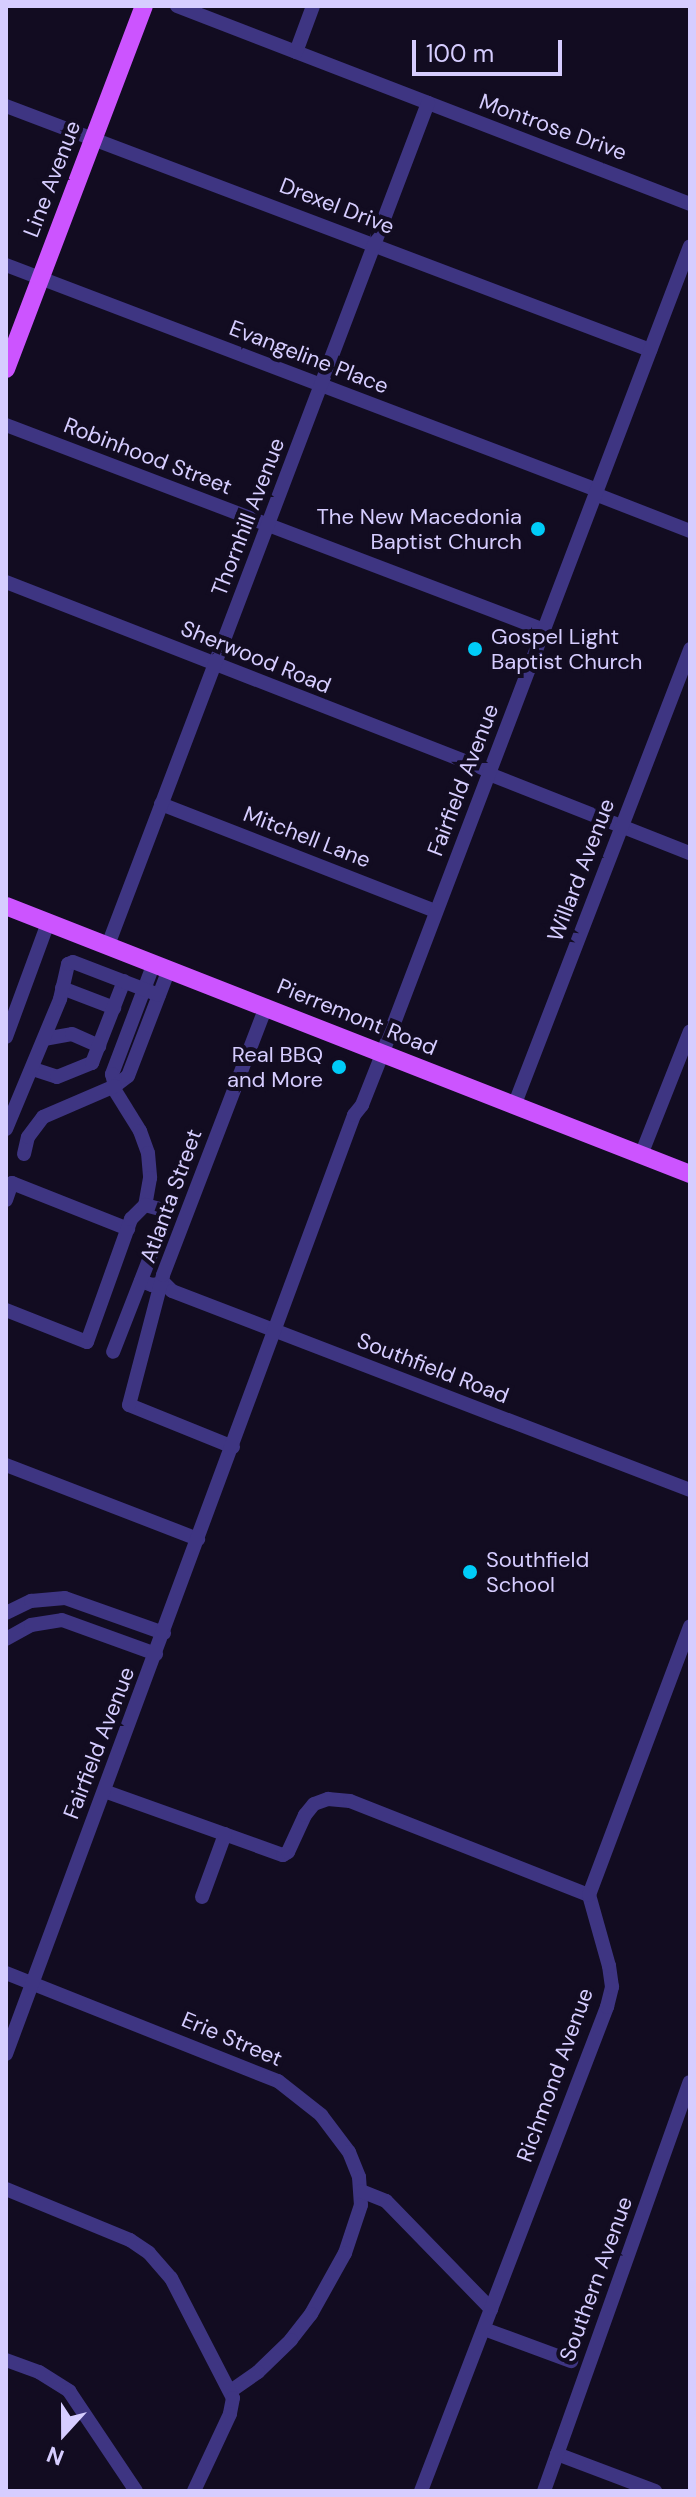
<!DOCTYPE html>
<style>
body{margin:0}
#map{position:relative;width:696px;height:2497px;overflow:hidden;background:#120c21;font-family:"DM Sans",sans-serif}
div>[style]{position:absolute}
[style*='--x']{left:calc(var(--x)*1px);top:calc(var(--y)*1px);width:calc(var(--w)*1px);rotate:calc(var(--a)*1deg)}
.minor>*{height:14px;margin:-7px;padding:0 7px;transform-origin:7px;border-radius:7px;background:#3e3582}
.major>*{height:18px;margin:-9px;padding:0 9px;transform-origin:9px;border-radius:9px;background:#cc54ff}
.dots>*{width:22px;height:22px;translate:-50% -50%;box-sizing:border-box;border:4px solid #120c21;border-radius:50%}
span{translate:-50% -50%;white-space:nowrap;text-align:center;line-height:1.15;-webkit-text-stroke:8px #120c21;paint-order:stroke}
.street-label{font-size:22px;color:#d6cdff}
.poi-label{font-size:22px;color:#d6cdff}
.right{translate:-100% -50%;text-align:right}
.left{translate:0 -50%;text-align:left}
.frame{position:absolute;inset:0;border:8px solid #d6cdff;pointer-events:none}
.north{position:absolute;left:24px;top:2393px;width:80px;height:80px;-webkit-text-stroke:6px #120c21;paint-order:stroke;rotate:201deg;font-size:22px;font-weight:700;line-height:32px;text-align:center;color:#d6cdff}
.north::after{content:'';display:block;margin:auto;width:28px;height:36px;background:#d6cdff;clip-path:polygon(50% 0,100% 100%,50% 72%,0 100%)}
.scale{position:absolute;left:412px;top:40px;width:150px;height:36px;box-sizing:border-box;border:4px solid #d6cdff;border-top:0;padding-left:10px;font-size:24px;line-height:28px;white-space:nowrap;color:#d6cdff;-webkit-text-stroke:6px #120c21;paint-order:stroke}
</style>
<div id="map">
<div class="minor">
<div style="--x:177;--y:6;--w:550;--a:21.1"></div>
<div style="--x:296;--y:52;--w:49;--a:-69.7"></div>
<div style="--x:6;--y:106;--w:689;--a:20.75"></div>
<div style="--x:6;--y:265;--w:632;--a:20.84"></div>
<div style="--x:6;--y:425;--w:576;--a:20.86"></div>
<div style="--x:595;--y:494;--w:102;--a:21.3"></div>
<div style="--x:6;--y:582;--w:520;--a:21.33"></div>
<div style="--x:489;--y:774;--w:216;--a:21.5"></div>
<div style="--x:161;--y:804;--w:295;--a:21.3"></div>
<div style="--x:108;--y:945;--w:901;--a:-69.19"></div>
<div style="--x:154;--y:963;--w:119;--a:110.7"></div>
<div style="--x:112;--y:1074;--w:12;--a:76"></div>
<div style="--x:115;--y:1086;--w:16;--a:-38"></div>
<div style="--x:128;--y:1076;--w:115;--a:-69"></div>
<div style="--x:62;--y:988;--w:56;--a:21"></div>
<div style="--x:6;--y:1037;--w:121;--a:-69.8"></div>
<div style="--x:44;--y:1039;--w:28;--a:-10"></div>
<div style="--x:72;--y:1034;--w:30;--a:24"></div>
<div style="--x:33;--y:1069;--w:25;--a:18"></div>
<div style="--x:57;--y:1077;--w:38;--a:-22"></div>
<div style="--x:92;--y:1063;--w:88;--a:-68.7"></div>
<div style="--x:114;--y:1089;--w:49;--a:58.2"></div>
<div style="--x:140;--y:1131;--w:23;--a:70"></div>
<div style="--x:148;--y:1153;--w:25;--a:85"></div>
<div style="--x:150;--y:1178;--w:27;--a:100"></div>
<div style="--x:514;--y:1106;--w:490;--a:-68.9"></div>
<div style="--x:6;--y:1129;--w:141;--a:-67.4"></div>
<div style="--x:60;--y:999;--w:36;--a:-77"></div>
<div style="--x:68;--y:964;--w:5;--a:-22"></div>
<div style="--x:73;--y:962;--w:92;--a:21"></div>
<div style="--x:24;--y:1154;--w:17;--a:-77"></div>
<div style="--x:28;--y:1137;--w:25;--a:-53"></div>
<div style="--x:43;--y:1117;--w:78;--a:-23.3"></div>
<div style="--x:641;--y:1155;--w:133;--a:-68.4"></div>
<div style="--x:6;--y:1200;--w:18;--a:-71"></div>
<div style="--x:12;--y:1183;--w:125;--a:21.6"></div>
<div style="--x:141;--y:1281;--w:12;--a:20"></div>
<div style="--x:152;--y:1285;--w:12;--a:-9"></div>
<div style="--x:164;--y:1283;--w:11;--a:45"></div>
<div style="--x:172;--y:1291;--w:555;--a:21.02"></div>
<div style="--x:6;--y:1310;--w:87;--a:21.6"></div>
<div style="--x:87;--y:1342;--w:131;--a:-70.3"></div>
<div style="--x:131;--y:1219;--w:20;--a:-45"></div>
<div style="--x:145;--y:1205;--w:24;--a:15"></div>
<div style="--x:168;--y:1211;--w:151;--a:111.3"></div>
<div style="--x:233;--y:1447;--w:112;--a:-158"></div>
<div style="--x:129;--y:1405;--w:134;--a:-75.3"></div>
<div style="--x:163;--y:1275;--w:288;--a:-69"></div>
<div style="--x:6;--y:1465;--w:206;--a:21.1"></div>
<div style="--x:6;--y:1613;--w:28;--a:-26"></div>
<div style="--x:31;--y:1601;--w:34;--a:-5"></div>
<div style="--x:65;--y:1598;--w:105;--a:19.5"></div>
<div style="--x:6;--y:1639;--w:29;--a:-29"></div>
<div style="--x:31;--y:1625;--w:31;--a:-9"></div>
<div style="--x:62;--y:1620;--w:100;--a:19.9"></div>
<div style="--x:104;--y:1791;--w:190;--a:19.7"></div>
<div style="--x:283;--y:1855;--w:6;--a:-31"></div>
<div style="--x:288;--y:1852;--w:41;--a:-65.3"></div>
<div style="--x:305;--y:1815;--w:14;--a:-51"></div>
<div style="--x:314;--y:1804;--w:15;--a:-20"></div>
<div style="--x:328;--y:1799;--w:22;--a:5"></div>
<div style="--x:350;--y:1801;--w:257;--a:21.5"></div>
<div style="--x:202;--y:1897;--w:67;--a:-69.9"></div>
<div style="--x:6;--y:1973;--w:293;--a:21.7"></div>
<div style="--x:278;--y:2081;--w:55;--a:38.3"></div>
<div style="--x:321;--y:2115;--w:46;--a:52.9"></div>
<div style="--x:349;--y:2152;--w:27;--a:68"></div>
<div style="--x:359;--y:2177;--w:28;--a:86"></div>
<div style="--x:361;--y:2205;--w:51;--a:108.4"></div>
<div style="--x:345;--y:2253;--w:70;--a:119.1"></div>
<div style="--x:311;--y:2314;--w:33;--a:128"></div>
<div style="--x:291;--y:2340;--w:46;--a:135.9"></div>
<div style="--x:258;--y:2372;--w:32;--a:145"></div>
<div style="--x:6;--y:2054;--w:1001;--a:-69.66"></div>
<div style="--x:354;--y:1115;--w:13;--a:-51"></div>
<div style="--x:362;--y:1105;--w:57;--a:-68.4"></div>
<div style="--x:383;--y:1052;--w:862;--a:-69.15"></div>
<div style="--x:6;--y:2189;--w:134;--a:22.4"></div>
<div style="--x:130;--y:2240;--w:23;--a:34"></div>
<div style="--x:149;--y:2253;--w:33;--a:49"></div>
<div style="--x:171;--y:2278;--w:135;--a:62.7"></div>
<div style="--x:233;--y:2398;--w:16;--a:101"></div>
<div style="--x:230;--y:2414;--w:85;--a:115.1"></div>
<div style="--x:361;--y:2191;--w:27;--a:22"></div>
<div style="--x:386;--y:2201;--w:151;--a:45.8"></div>
<div style="--x:484;--y:2329;--w:93;--a:20.2"></div>
<div style="--x:6;--y:2360;--w:35;--a:20"></div>
<div style="--x:39;--y:2372;--w:36;--a:32"></div>
<div style="--x:69;--y:2391;--w:120;--a:56.2"></div>
<div style="--x:557;--y:2454;--w:105;--a:20.7"></div>
<div style="--x:421;--y:2491;--w:519;--a:-68.98"></div>
<div style="--x:607;--y:2007;--w:21;--a:-76"></div>
<div style="--x:612;--y:1987;--w:21;--a:-98"></div>
<div style="--x:609;--y:1966;--w:74;--a:-105.7"></div>
<div style="--x:589;--y:1895;--w:287;--a:-69.4"></div>
<div style="--x:544;--y:2491;--w:434;--a:-70.4"></div>
</div>
<div class="major">
<div style="--x:6;--y:369;--w:388;--a:-69.2"></div>
<div style="--x:6;--y:906;--w:735;--a:21.4"></div>
</div>
<div class="dots">
<div style="left:538px;top:529px;background:#00ccf8"></div>
<div style="left:475px;top:649px;background:#00ccf8"></div>
<div style="left:339px;top:1067px;background:#00ccf8"></div>
<div style="left:470px;top:1572px;background:#00ccf8"></div>
</div>
<div class="street-label">
<span style="left:553px;top:127px;rotate:20deg">Montrose Drive</span>
<span style="left:52px;top:179px;rotate:-69deg">Line Avenue</span>
<span style="left:337px;top:206px;rotate:21deg">Drexel Drive</span>
<span style="left:309px;top:357px;rotate:21deg">Evangeline Place</span>
<span style="left:148px;top:456px;rotate:21deg">Robinhood Street</span>
<span style="left:248px;top:517px;rotate:-69deg">Thornhill Avenue</span>
<span style="left:256px;top:657px;rotate:22deg">Sherwood Road</span>
<span style="left:463px;top:780px;rotate:-69deg">Fairfield Avenue</span>
<span style="left:307px;top:837px;rotate:21deg">Mitchell Lane</span>
<span style="left:581px;top:870px;rotate:-69deg">Willard Avenue</span>
<span style="left:357px;top:1017px;rotate:22deg">Pierremont Road</span>
<span style="left:171px;top:1196px;rotate:-70deg">Atlanta Street</span>
<span style="left:433px;top:1368px;rotate:21deg">Southfield Road</span>
<span style="left:99px;top:1743px;rotate:-69deg">Fairfield Avenue</span>
<span style="left:232px;top:2039px;rotate:23deg">Erie Street</span>
<span style="left:555px;top:2075px;rotate:-70deg">Richmond Avenue</span>
<span style="left:596px;top:2279px;rotate:-70deg">Southern Avenue</span>
</div>
<div class="poi-label">
<span class="right" style="left:522px;top:529px">The New Macedonia<br>Baptist Church</span>
<span class="left" style="left:491px;top:649px">Gospel Light<br>Baptist Church</span>
<span class="right" style="left:323px;top:1067px">Real BBQ<br>and More</span>
<span class="left" style="left:486px;top:1572px">Southfield<br>School</span>
</div>
<div class="frame"></div>
<div class="north">N</div>
<div class="scale">100 m</div>
</div>
